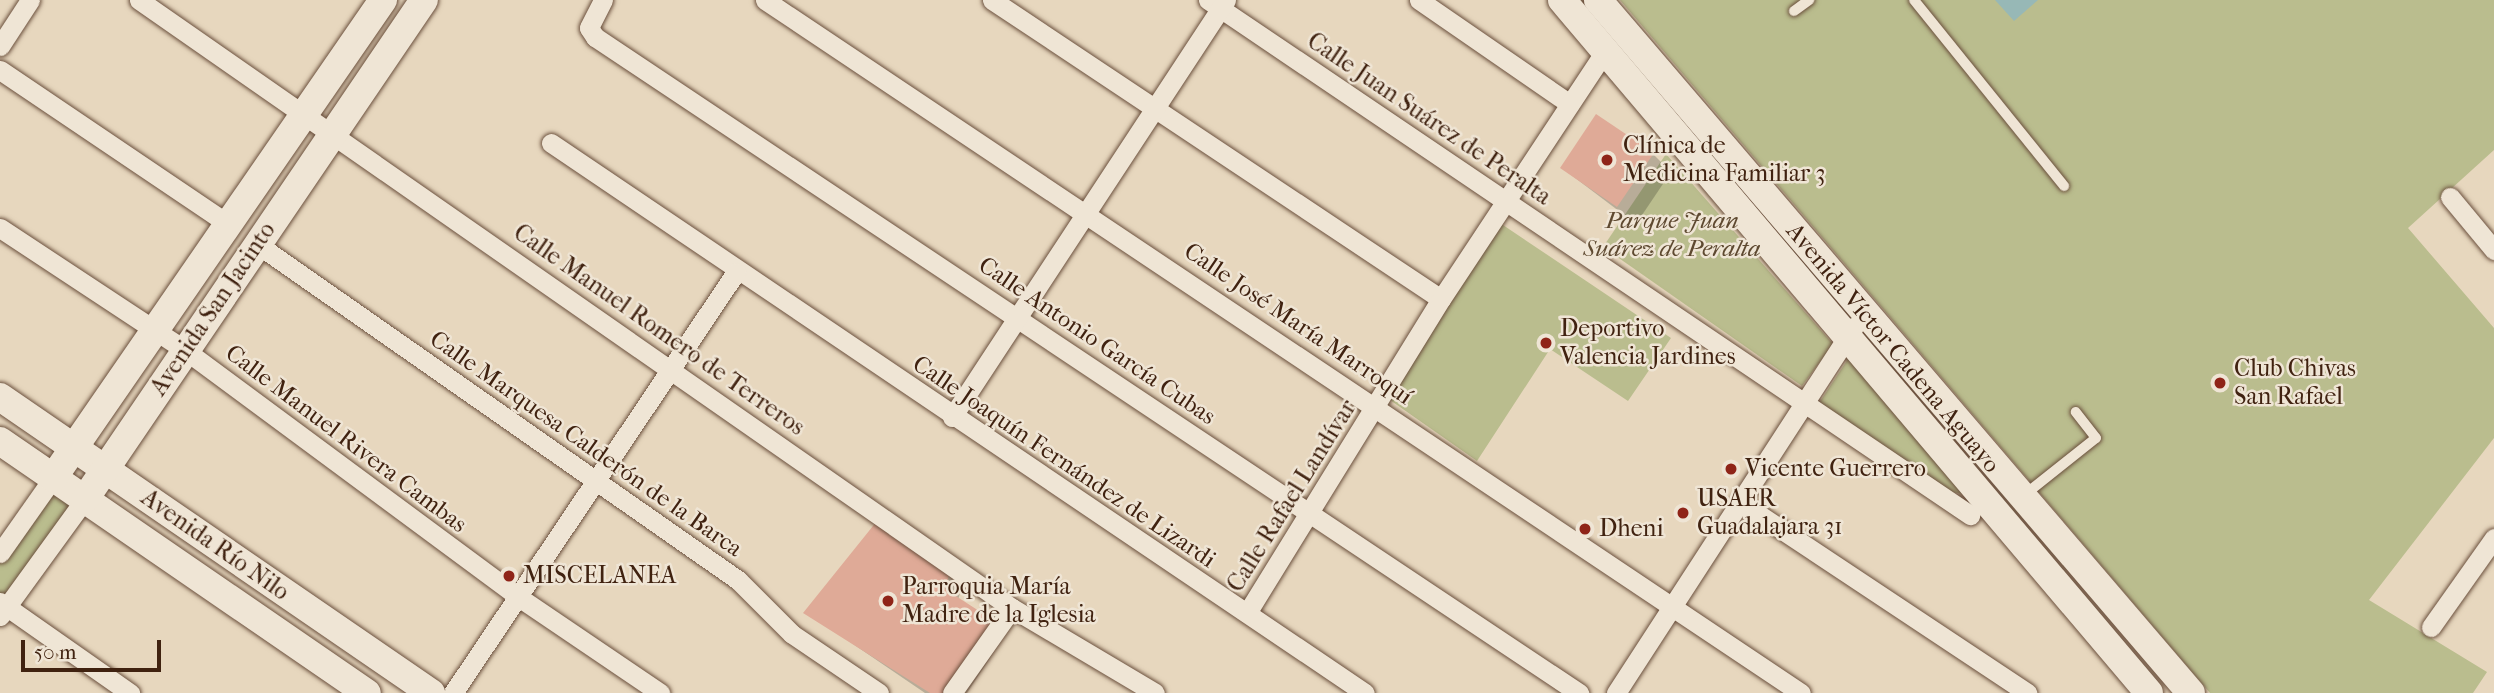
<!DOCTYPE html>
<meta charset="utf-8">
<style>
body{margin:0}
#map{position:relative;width:2494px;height:693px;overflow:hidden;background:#e7d7be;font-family:"IM FELL French Canon",serif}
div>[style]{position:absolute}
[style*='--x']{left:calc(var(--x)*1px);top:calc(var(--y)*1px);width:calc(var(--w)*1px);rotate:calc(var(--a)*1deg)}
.green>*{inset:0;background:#babd8e}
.water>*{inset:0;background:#97b8b6}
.shadow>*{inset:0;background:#0003}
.building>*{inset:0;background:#dfaa97}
.roads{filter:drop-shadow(0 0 2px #6a4f3c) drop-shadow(0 0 2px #6a4f3c)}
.lane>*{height:10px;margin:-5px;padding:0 5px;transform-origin:5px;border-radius:5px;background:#efe5d5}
.street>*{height:19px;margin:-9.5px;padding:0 9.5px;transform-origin:9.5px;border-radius:9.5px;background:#efe5d5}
.secondary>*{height:28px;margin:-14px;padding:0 14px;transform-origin:14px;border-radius:14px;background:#efe5d5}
.dots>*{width:19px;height:19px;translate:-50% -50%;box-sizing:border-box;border:4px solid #efe5d5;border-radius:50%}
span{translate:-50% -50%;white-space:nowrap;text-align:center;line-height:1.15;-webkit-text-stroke:5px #efe5d5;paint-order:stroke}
.street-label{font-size:24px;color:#402210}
.poi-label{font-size:24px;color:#402210}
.left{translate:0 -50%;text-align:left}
.park-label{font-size:24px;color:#5e4930;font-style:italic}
.scale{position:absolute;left:21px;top:640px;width:140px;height:32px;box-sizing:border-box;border:4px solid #402210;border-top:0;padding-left:9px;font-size:21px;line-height:24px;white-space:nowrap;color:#402210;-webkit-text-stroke:5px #efe5d5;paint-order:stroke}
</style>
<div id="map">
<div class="green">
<div style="clip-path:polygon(1620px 0,2494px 0,2494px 150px,2408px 228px,2494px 328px,2494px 438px,2369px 600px,2487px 672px,2473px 693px,2210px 693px)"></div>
<div style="clip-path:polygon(1666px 154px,1833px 344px,1802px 386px,1603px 247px)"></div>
<div style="clip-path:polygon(1500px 223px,1671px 338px,1628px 401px,1550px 349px,1477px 461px,1390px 400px)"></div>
<div style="clip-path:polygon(1848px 359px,1966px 494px,1941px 491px,1819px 403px)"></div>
<div style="clip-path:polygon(54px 481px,82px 499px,9px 600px,0 593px,0 555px)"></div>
</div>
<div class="water">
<div style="clip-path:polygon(1995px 0,2038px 0,2014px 21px)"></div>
</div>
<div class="shadow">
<div style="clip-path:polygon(1653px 154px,1671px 172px,1636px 224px,1562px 168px)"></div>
<div style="clip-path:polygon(881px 518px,963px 583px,958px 600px,1005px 635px,967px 693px,925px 693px,806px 612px)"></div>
</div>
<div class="building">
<div style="clip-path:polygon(1596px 114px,1654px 153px,1617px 207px,1560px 168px)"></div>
<div style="clip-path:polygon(881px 516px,951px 568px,945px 589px,993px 620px,946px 693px,930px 693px,803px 613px)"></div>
</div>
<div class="roads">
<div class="lane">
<div style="--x:1914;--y:0;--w:239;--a:51.1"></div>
<div style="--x:1794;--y:11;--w:19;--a:-36"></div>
<div style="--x:2023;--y:496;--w:93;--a:-38.5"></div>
<div style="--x:2096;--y:438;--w:33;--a:-128"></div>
</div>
<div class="street">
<div style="--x:139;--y:0;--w:1064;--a:34.86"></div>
<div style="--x:1012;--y:608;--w:166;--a:30.7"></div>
<div style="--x:603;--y:0;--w:31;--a:117"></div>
<div style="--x:589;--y:28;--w:11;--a:56"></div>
<div style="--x:595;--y:37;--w:1183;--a:33.69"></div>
<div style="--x:765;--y:0;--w:1246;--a:33.78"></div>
<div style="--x:992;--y:0;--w:539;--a:33.66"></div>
<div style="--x:1208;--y:0;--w:920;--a:34.05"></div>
<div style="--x:1419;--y:0;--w:183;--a:34.6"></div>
<div style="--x:0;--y:46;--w:55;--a:-56.9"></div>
<div style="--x:0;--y:70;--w:275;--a:34"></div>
<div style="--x:551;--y:143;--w:982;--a:34.05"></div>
<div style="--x:2450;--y:197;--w:69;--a:50.3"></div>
<div style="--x:0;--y:228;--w:222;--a:33.4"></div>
<div style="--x:185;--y:350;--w:413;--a:36.5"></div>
<div style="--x:517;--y:596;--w:173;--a:34.1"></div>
<div style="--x:257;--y:244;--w:587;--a:34.94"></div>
<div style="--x:738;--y:580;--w:76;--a:45"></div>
<div style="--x:792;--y:634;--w:105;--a:34.1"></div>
<div style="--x:952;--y:417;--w:499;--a:-56.7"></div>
<div style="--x:1740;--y:502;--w:345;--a:33.6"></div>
<div style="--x:0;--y:553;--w:92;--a:-54.8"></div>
<div style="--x:0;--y:602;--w:159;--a:35"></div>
<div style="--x:1247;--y:613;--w:369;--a:-58.3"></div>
<div style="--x:1441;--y:299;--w:297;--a:-56.5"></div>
<div style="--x:0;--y:616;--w:145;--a:-54"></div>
<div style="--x:2431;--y:627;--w:109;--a:-54.7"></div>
<div style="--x:453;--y:693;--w:507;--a:-56.09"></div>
<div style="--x:952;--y:693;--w:104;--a:-54.8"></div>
<div style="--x:1616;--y:693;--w:437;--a:-57"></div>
</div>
<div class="secondary">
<div style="--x:1562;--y:0;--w:908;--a:49.73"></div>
<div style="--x:1598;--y:0;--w:912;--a:49.45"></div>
<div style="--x:0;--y:397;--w:523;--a:34.48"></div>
<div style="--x:0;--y:441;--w:445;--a:34.5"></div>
<div style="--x:53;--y:478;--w:581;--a:-55.38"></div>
<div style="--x:85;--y:499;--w:603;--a:-55.81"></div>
</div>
</div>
<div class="dots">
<div style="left:1607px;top:160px;background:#8f2418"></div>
<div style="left:1546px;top:343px;background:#8f2418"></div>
<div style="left:2220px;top:383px;background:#8f2418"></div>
<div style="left:1731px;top:469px;background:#8f2418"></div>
<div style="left:1683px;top:513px;background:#8f2418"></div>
<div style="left:1585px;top:529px;background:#8f2418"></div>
<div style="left:509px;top:576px;background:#8f2418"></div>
<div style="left:888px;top:601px;background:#8f2418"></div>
</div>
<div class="street-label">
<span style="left:1429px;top:119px;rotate:34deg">Calle Juan Suárez de Peralta</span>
<span style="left:213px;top:309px;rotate:-56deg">Avenida San Jacinto</span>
<span style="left:1298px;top:324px;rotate:34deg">Calle José María Marroquí</span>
<span style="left:659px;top:330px;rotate:35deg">Calle Manuel Romero de Terreros</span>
<span style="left:1097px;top:341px;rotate:34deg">Calle Antonio García Cubas</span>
<span style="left:1893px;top:348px;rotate:50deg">Avenida Víctor Cadena Aguayo</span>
<span style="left:346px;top:439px;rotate:37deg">Calle Manuel Rivera Cambas</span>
<span style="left:586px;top:444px;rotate:35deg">Calle Marquesa Calderón de la Barca</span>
<span style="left:1064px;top:462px;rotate:34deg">Calle Joaquín Fernández de Lizardi</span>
<span style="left:1292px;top:496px;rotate:-58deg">Calle Rafael Landívar</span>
<span style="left:215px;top:545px;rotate:35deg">Avenida Río Nilo</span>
</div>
<div class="poi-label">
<span class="left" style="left:1623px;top:160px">Clínica de<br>Medicina Familiar 3</span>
<span class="left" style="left:1560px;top:343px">Deportivo<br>Valencia Jardines</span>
<span class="left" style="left:2234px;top:383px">Club Chivas<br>San Rafael</span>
<span class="left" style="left:1745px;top:469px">Vicente Guerrero</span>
<span class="left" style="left:1697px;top:513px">USAER<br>Guadalajara 31</span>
<span class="left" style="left:1599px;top:529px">Dheni</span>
<span class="left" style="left:523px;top:576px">MISCELANEA</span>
<span class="left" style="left:902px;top:601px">Parroquia María<br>Madre de la Iglesia</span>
</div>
<div class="park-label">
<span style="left:1672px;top:235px">Parque Juan<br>Suárez de Peralta</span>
</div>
<div class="scale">50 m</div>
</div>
